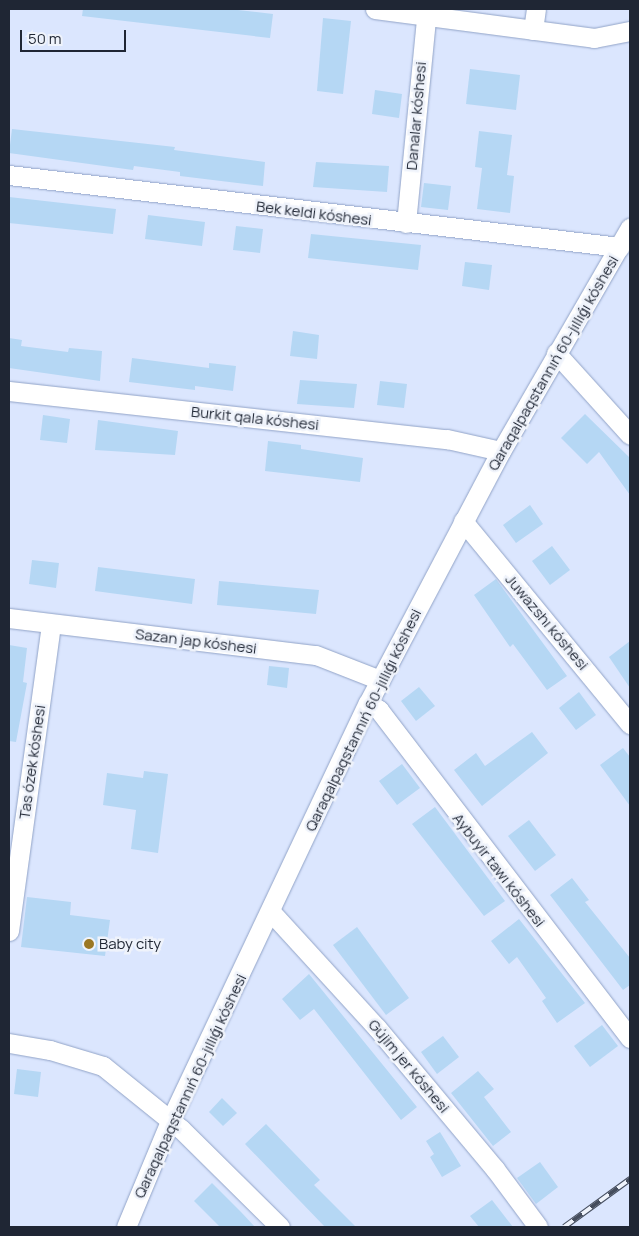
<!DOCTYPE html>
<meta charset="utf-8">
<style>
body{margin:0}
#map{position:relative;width:639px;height:1236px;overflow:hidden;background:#dbe6fe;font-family:Manrope,sans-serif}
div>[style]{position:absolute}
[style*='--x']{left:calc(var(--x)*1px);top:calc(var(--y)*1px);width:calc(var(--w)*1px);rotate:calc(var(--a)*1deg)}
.building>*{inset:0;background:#b5d7f4}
.roads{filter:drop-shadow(0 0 1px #91a3c7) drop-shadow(0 0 1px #91a3c7)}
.minor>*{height:19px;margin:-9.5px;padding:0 9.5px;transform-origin:9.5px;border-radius:9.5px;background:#fff}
.rail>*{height:5.5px;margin-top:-2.75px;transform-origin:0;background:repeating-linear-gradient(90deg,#eff3fb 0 11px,#454d5d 0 22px);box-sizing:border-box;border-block:1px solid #454d5d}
.dots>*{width:14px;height:14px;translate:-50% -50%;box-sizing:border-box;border:2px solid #eff3fb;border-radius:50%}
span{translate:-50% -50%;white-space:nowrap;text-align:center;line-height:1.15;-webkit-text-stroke:5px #eff3fb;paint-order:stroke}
.street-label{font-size:15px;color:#1f2634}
.poi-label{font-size:15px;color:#1f2634}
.left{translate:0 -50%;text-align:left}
.frame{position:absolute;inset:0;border:10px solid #1f2634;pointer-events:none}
.scale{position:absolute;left:20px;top:30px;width:106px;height:22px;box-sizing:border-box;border:2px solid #1f2634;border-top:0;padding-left:6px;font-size:15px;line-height:18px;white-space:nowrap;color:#1f2634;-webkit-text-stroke:4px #eff3fb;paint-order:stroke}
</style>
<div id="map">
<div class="building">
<div style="clip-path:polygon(83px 9px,229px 9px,273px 14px,270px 38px,82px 16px)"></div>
<div style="clip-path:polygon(323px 18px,351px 21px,343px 94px,317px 91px)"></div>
<div style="clip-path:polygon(470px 69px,520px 75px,516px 110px,466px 104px)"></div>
<div style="clip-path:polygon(375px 90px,402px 94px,399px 118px,372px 114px)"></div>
<div style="clip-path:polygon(12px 129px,175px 147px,174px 150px,265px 162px,263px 186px,180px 176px,180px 172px,134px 166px,133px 170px,9px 153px)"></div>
<div style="clip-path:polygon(479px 131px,512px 135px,507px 175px,514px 176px,510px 213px,477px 209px,482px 168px,475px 167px)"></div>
<div style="clip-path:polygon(316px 162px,389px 166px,387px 192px,313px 187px)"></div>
<div style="clip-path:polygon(424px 183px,451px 186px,448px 210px,421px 207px)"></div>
<div style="clip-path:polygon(9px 197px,116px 209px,113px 234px,9px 223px)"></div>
<div style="clip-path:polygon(148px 215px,205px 222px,202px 246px,145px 239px)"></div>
<div style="clip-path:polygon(236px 226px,263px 229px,260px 253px,233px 250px)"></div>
<div style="clip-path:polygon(311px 234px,421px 245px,418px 270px,308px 258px)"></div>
<div style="clip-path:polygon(465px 262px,492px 265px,489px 290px,462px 286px)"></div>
<div style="clip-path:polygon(293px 331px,319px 335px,317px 359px,290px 356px)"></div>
<div style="clip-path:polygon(9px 338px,22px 340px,21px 346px,68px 352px,69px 348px,102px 351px,100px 381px,9px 368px)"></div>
<div style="clip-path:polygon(132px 358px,209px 368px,209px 363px,236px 366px,233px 391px,195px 386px,195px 390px,129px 382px)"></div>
<div style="clip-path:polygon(300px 380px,357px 384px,354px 408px,297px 404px)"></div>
<div style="clip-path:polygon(380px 381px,407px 384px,404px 408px,377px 405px)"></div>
<div style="clip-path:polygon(585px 414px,630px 458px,630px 495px,599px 452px,587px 464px,561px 438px)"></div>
<div style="clip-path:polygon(43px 415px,70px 419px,67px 443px,40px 440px)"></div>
<div style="clip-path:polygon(98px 420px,178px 431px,175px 455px,95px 450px)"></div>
<div style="clip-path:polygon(268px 441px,301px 445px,301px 449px,363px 458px,360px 482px,265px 471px)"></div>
<div style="clip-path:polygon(530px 505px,543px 524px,516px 543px,503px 525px)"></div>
<div style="clip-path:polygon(552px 546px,570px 570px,550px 585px,532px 561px)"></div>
<div style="clip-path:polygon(32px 560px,59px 563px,56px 588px,29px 584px)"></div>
<div style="clip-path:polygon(98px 567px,195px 579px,192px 604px,95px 591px)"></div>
<div style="clip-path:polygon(496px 579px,567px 676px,547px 690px,513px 644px,510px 647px,474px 595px)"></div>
<div style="clip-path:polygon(219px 581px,319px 590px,316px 614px,217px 605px)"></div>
<div style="clip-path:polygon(630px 641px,630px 688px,609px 657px)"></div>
<div style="clip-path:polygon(9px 645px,27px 648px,23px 682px,27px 683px,16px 742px,9px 741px)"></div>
<div style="clip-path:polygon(269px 666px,289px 668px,287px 688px,267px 685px)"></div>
<div style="clip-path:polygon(419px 687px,435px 706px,416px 721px,401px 701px)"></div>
<div style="clip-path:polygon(579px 692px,596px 715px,576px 730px,559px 708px)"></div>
<div style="clip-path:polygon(532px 732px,548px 753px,482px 806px,454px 770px,476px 753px,485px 766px)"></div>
<div style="clip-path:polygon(623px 748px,630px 757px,630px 806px,600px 765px)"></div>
<div style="clip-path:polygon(402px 764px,420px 788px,397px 805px,379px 781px)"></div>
<div style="clip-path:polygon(144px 771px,168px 774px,158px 853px,131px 849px,136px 810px,103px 805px,107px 773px,143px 778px)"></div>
<div style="clip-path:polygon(435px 807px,505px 901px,484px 916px,412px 824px)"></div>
<div style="clip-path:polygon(529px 820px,556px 855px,535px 871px,508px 836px)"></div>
<div style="clip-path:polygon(572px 878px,589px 900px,585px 902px,630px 958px,630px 985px,623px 990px,550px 895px)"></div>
<div style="clip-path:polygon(27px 897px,71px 902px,70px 915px,110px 920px,105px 956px,21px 947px)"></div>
<div style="clip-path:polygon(519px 919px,585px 1003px,557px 1023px,542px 1001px,546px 998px,517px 957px,509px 964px,491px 941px)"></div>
<div style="clip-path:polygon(357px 927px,409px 998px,386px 1015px,333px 945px)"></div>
<div style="clip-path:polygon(309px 974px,417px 1107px,401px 1120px,314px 1009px,300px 1020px,282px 999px)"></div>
<div style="clip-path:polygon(602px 1025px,618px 1046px,590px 1067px,574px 1046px)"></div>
<div style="clip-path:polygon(443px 1036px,459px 1057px,437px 1074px,421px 1052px)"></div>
<div style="clip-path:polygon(17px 1069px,41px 1072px,38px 1097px,14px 1094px)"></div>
<div style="clip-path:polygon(478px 1071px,494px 1089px,484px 1097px,511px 1132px,493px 1146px,451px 1093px)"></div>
<div style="clip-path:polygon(222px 1098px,237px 1113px,223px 1126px,209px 1112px)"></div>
<div style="clip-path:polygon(266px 1124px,320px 1180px,314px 1185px,356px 1227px,325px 1227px,245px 1144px)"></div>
<div style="clip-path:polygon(440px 1132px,461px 1166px,442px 1177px,430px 1157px,434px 1154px,426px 1141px)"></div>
<div style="clip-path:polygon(540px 1162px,558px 1187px,536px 1204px,517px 1178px)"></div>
<div style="clip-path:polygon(212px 1183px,241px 1212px,255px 1227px,220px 1227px,194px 1201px)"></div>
<div style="clip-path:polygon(492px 1200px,513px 1227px,479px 1227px,470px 1216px)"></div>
</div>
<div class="roads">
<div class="minor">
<div style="--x:375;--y:9;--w:221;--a:7.5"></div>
<div style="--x:594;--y:38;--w:37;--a:-11"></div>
<div style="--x:533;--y:30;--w:21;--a:-82"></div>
<div style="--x:9;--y:175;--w:615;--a:6.72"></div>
<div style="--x:406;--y:223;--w:215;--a:-84.4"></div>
<div style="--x:556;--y:353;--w:110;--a:47.9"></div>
<div style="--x:9;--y:391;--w:441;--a:6.3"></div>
<div style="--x:447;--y:439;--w:55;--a:12.5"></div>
<div style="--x:463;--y:521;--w:263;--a:50.6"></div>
<div style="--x:9;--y:618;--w:309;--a:6.9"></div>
<div style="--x:316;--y:655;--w:69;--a:21.3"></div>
<div style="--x:368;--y:703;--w:13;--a:32"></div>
<div style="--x:379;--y:710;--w:413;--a:52.6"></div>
<div style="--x:271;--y:912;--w:157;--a:47.6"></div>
<div style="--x:377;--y:1028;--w:184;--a:50.1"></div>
<div style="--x:495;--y:1169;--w:72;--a:53.4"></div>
<div style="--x:9;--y:931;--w:310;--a:-82.2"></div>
<div style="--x:9;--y:1043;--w:42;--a:9.7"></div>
<div style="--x:50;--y:1050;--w:55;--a:16.8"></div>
<div style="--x:103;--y:1066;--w:100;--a:38.9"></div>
<div style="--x:181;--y:1129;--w:139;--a:44.7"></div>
<div style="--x:126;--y:1227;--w:117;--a:-67.4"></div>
<div style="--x:171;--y:1119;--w:460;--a:-64.7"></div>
<div style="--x:368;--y:703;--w:285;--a:-62.2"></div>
<div style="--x:501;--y:451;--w:258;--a:-60"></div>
</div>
</div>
<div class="rail">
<div style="--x:564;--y:1227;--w:82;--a:-36"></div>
</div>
<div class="dots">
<div style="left:89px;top:944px;background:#9b7823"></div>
</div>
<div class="street-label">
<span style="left:416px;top:116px;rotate:-85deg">Danalar kóshesi</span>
<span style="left:314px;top:213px;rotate:7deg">Bek keldi kóshesi</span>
<span style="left:553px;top:363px;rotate:-60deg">Qaraqalpaqstannıń 60-jıllıǵı kóshesi</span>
<span style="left:255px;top:418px;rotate:6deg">Burkit qala kóshesi</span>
<span style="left:547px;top:622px;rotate:50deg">Juwazshı kóshesi</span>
<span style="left:196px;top:641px;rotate:7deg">Sazan jap kóshesi</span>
<span style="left:363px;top:720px;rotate:-64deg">Qaraqalpaqstannıń 60-jıllıǵı kóshesi</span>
<span style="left:32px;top:762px;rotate:-82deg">Tas ózek kóshesi</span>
<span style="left:499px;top:870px;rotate:52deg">Aybuyir tawı kóshesi</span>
<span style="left:409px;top:1066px;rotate:50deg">Gújim jer kóshesi</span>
<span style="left:190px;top:1086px;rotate:-65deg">Qaraqalpaqstannıń 60-jıllıǵı kóshesi</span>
</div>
<div class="poi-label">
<span class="left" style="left:99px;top:944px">Baby city</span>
</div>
<div class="frame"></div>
<div class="scale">50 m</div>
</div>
